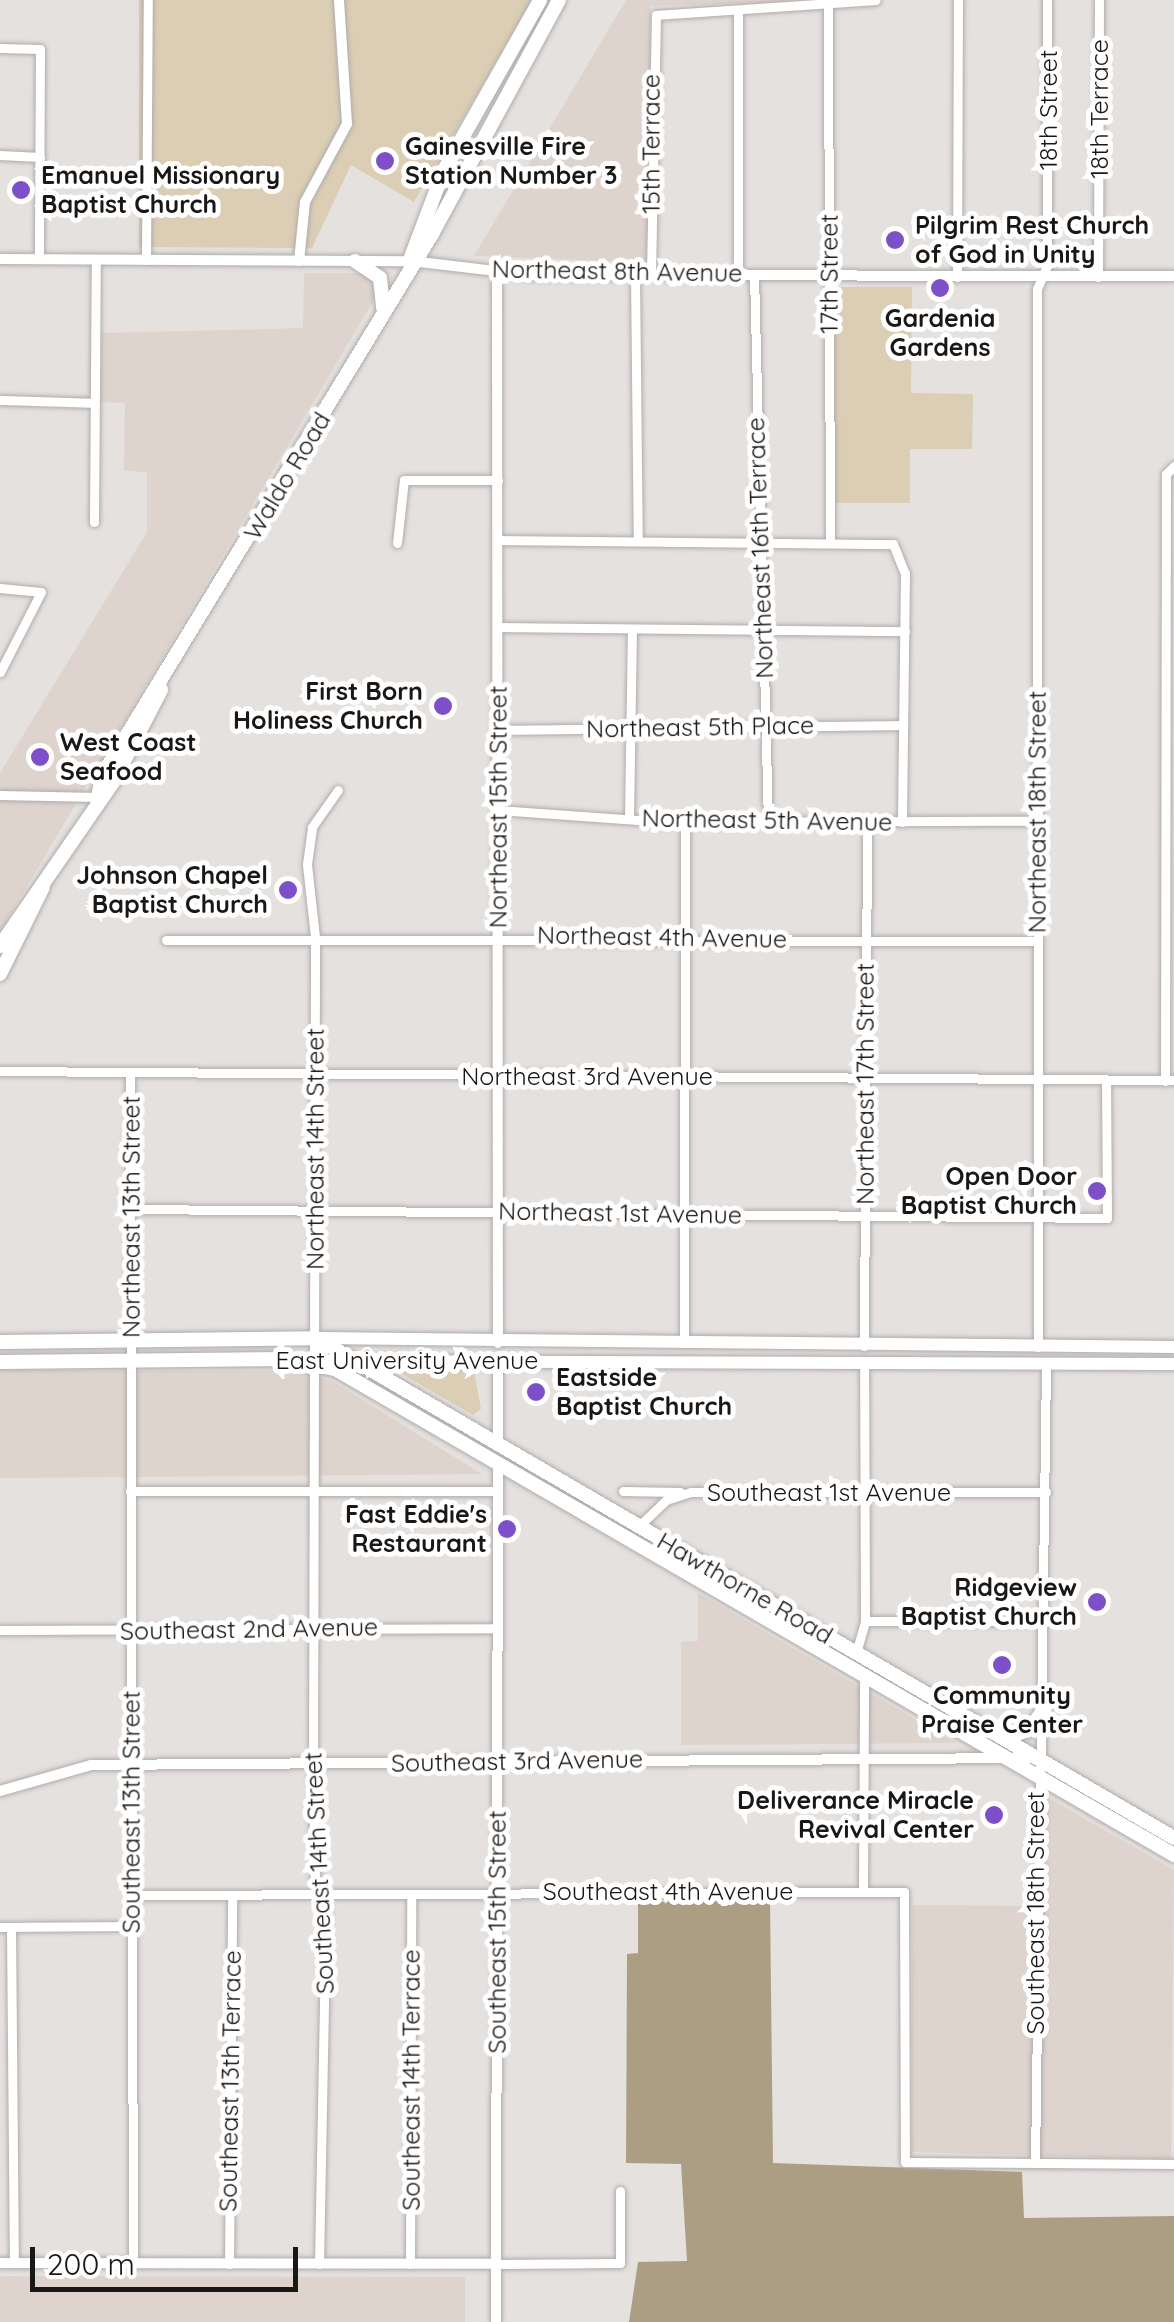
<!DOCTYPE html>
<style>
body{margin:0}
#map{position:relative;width:1174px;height:2322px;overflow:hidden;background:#e5e1df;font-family:Quicksand,sans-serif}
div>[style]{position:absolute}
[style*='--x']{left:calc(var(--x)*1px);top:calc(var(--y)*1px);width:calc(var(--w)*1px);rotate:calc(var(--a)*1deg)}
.built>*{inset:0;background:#dfd3ce}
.green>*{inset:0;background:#dbceb4}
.forest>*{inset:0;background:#ac9e82}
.roads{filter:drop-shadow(0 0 2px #b0acaa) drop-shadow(0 0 2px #b0acaa)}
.minor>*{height:9px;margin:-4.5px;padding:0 4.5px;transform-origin:4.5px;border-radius:4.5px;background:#fff}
.tertiary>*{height:10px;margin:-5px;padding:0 5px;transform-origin:5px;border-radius:5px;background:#fff}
.primary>*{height:12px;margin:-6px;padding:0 6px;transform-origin:6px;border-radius:6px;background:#fff}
.trunk>*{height:14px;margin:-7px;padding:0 7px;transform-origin:7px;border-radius:7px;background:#fff}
.dots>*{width:28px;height:28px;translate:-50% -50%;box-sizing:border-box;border:5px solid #fff;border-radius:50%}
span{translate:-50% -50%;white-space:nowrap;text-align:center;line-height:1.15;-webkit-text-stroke:10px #fff;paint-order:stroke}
.street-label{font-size:25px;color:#191817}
.poi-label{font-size:25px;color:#191817;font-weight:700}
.left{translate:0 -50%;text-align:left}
.right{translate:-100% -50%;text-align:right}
.scale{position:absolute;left:30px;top:2247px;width:268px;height:45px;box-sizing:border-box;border:5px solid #191817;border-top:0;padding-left:12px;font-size:30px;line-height:35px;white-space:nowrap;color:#191817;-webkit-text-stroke:8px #fff;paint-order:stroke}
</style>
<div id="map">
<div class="built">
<div style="clip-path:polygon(626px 0,847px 0,650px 6px,650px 263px,474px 256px)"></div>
<div style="clip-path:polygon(304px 273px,368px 273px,378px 293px,0 932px,0 773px,147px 532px,147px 472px,124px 471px,125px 403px,101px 402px,102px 333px,303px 328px)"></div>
<div style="clip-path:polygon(0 1370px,298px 1371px,334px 1382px,482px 1474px,0 1478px)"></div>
<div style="clip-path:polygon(698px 1593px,956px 1743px,681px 1745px,681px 1642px,698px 1641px)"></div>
<div style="clip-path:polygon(1047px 1797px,1174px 1870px,1171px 2159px,912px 2152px,912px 1905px,1046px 1906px)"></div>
<div style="clip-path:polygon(0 2276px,465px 2277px,465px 2322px,0 2322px)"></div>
</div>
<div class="green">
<div style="clip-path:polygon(139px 0,532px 0,414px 202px,351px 165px,312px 248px,139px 247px)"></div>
<div style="clip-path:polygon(833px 287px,912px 287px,911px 393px,973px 394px,972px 449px,910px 449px,910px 503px,832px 503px)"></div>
<div style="clip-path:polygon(392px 1368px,474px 1371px,481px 1409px,473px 1415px)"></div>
</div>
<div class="forest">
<div style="clip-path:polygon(770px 1901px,773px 2163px,1022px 2172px,1024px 2218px,1174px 2216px,1174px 2322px,629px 2322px,638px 2262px,687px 2261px,681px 2164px,626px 2163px,627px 1954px,638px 1953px,638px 1902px)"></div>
</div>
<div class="roads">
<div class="minor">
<div style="--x:828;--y:7;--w:535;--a:89.79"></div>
<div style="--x:738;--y:10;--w:264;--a:90"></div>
<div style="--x:0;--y:48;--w:40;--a:1.4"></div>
<div style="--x:40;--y:49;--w:210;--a:90.3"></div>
<div style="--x:0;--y:155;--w:40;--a:2.9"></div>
<div style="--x:146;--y:260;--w:260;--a:-89.6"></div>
<div style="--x:651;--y:274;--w:259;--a:-88.9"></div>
<div style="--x:656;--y:15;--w:220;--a:-3.9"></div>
<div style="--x:754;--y:274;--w:548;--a:88.54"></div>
<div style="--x:635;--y:275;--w:266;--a:89.4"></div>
<div style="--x:957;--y:277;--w:277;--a:-89.8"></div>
<div style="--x:1098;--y:277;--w:277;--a:-89.8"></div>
<div style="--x:0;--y:400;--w:94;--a:1.8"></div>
<div style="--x:94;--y:522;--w:262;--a:-89.6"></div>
<div style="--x:498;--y:540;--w:395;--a:0.6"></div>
<div style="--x:893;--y:544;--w:31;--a:68"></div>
<div style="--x:905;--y:573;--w:249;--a:90.7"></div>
<div style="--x:397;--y:543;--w:63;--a:-83.7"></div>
<div style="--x:404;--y:480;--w:94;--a:0"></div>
<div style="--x:0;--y:588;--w:41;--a:5.6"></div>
<div style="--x:41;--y:592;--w:90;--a:117.1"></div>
<div style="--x:498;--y:627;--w:407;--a:0.6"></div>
<div style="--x:498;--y:730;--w:405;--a:-0.7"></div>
<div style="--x:0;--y:795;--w:98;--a:1.2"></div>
<div style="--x:498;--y:810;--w:168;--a:4.1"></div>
<div style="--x:666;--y:822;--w:370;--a:-0.2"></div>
<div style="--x:629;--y:818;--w:185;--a:-89.1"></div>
<div style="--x:166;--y:940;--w:872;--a:0.07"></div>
<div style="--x:0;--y:1071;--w:1174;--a:0.44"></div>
<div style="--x:130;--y:1074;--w:1190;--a:89.86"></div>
<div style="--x:1165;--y:1081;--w:607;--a:-89.91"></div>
<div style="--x:1166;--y:474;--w:11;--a:-45"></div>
<div style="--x:134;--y:1209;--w:973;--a:0.53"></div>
<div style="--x:1107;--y:1218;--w:137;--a:-90.4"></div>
<div style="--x:684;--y:1343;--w:521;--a:-89.89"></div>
<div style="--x:864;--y:1346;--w:523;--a:-89.67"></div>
<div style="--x:1038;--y:1347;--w:1058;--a:-90.05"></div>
<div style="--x:1037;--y:289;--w:25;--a:-67"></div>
<div style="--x:1047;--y:266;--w:266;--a:-90"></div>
<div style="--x:130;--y:1491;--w:368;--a:0"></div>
<div style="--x:623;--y:1491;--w:57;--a:1"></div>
<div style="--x:637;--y:1528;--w:40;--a:-44"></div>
<div style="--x:666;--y:1500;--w:26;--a:-18"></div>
<div style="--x:691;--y:1492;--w:355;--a:0"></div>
<div style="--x:865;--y:1621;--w:182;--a:0"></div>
<div style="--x:0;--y:1630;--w:498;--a:-0.2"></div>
<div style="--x:856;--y:1653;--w:33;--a:-74"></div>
<div style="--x:865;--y:1621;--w:258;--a:-90.2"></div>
<div style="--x:863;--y:1891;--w:216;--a:-89.7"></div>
<div style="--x:132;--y:1895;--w:772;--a:-0.22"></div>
<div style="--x:904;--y:1892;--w:270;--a:89.8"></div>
<div style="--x:905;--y:2162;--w:269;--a:0.4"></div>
<div style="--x:0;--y:1927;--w:132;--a:-0.4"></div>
<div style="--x:11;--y:1927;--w:336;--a:89.5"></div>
<div style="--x:1035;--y:2163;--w:800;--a:-89.21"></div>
<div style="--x:229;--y:2264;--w:367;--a:-89.5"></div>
<div style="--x:319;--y:2264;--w:354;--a:-88.9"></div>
<div style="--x:326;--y:1910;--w:34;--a:-109"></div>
<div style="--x:315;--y:1878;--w:100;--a:-91.1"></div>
<div style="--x:313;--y:1778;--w:841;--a:-89.86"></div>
<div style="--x:315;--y:937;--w:73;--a:-96.3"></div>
<div style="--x:307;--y:864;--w:37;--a:-82"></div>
<div style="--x:312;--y:827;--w:45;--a:-54.9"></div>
<div style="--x:410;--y:2264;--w:368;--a:-89.8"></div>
<div style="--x:496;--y:2264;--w:124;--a:-0.5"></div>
<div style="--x:620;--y:2263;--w:72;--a:-90"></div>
</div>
<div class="tertiary">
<div style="--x:0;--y:259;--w:411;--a:0.3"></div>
<div style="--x:411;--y:261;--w:121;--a:6.7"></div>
<div style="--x:531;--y:275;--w:643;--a:0.09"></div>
<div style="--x:299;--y:261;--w:59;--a:-84.2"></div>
<div style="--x:305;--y:202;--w:89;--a:-61.7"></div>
<div style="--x:347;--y:124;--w:124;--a:-93.7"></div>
<div style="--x:497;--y:271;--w:1072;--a:89.95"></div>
<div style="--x:498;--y:1445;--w:84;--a:-90"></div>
<div style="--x:0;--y:1791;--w:95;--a:-15.9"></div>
<div style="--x:91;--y:1765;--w:943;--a:-0.43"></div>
<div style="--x:0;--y:2263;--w:496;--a:0.1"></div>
<div style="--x:496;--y:2322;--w:860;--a:-89.87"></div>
</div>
<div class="primary">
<div style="--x:318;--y:1338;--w:856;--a:0.6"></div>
<div style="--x:315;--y:1361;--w:859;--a:0.2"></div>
</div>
<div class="trunk">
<div style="--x:411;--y:257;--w:93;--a:-69.2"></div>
<div style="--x:444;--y:170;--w:195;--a:-60.5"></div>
<div style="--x:355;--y:261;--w:30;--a:34"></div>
<div style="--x:380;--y:278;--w:31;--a:84"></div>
<div style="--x:98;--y:797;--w:21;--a:-79"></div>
<div style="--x:102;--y:776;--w:635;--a:-58.66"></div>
<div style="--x:432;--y:234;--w:266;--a:-61.5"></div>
<div style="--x:0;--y:946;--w:199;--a:-55.4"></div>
<div style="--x:113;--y:782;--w:104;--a:-62.4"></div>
<div style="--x:0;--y:974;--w:97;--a:-63.7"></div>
<div style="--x:0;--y:1342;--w:316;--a:-0.7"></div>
<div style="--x:316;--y:1338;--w:993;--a:30.23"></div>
<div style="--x:0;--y:1362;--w:283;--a:-0.6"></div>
<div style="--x:283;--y:1359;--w:53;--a:10.9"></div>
<div style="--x:335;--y:1369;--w:970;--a:30.08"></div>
<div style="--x:1004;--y:1738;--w:26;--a:-18"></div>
<div style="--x:1029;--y:1730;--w:27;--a:-54"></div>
</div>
</div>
<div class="dots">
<div style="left:385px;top:161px;background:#7d50c9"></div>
<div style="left:21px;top:190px;background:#7d50c9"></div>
<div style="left:895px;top:240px;background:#7d50c9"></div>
<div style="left:940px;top:288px;background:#7d50c9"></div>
<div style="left:443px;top:706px;background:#7d50c9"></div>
<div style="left:40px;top:757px;background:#7d50c9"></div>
<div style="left:288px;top:890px;background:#7d50c9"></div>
<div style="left:1097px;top:1191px;background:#7d50c9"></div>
<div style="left:536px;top:1392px;background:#7d50c9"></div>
<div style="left:507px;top:1529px;background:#7d50c9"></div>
<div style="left:1097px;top:1602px;background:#7d50c9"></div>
<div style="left:1002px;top:1665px;background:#7d50c9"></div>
<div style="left:994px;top:1815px;background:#7d50c9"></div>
</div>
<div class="street-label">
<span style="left:1099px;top:109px;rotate:-90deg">18th Terrace</span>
<span style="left:1048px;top:110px;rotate:-90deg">18th Street</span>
<span style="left:651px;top:144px;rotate:-90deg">15th Terrace</span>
<span style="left:617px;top:271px;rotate:1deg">Northeast 8th Avenue</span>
<span style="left:829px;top:274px;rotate:-90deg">17th Street</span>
<span style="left:287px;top:476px;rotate:-59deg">Waldo Road</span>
<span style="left:760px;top:548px;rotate:-92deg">Northeast 16th Terrace</span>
<span style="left:700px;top:727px;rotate:-1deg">Northeast 5th Place</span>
<span style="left:498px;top:807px;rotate:-90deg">Northeast 15th Street</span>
<span style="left:1037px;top:812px;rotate:-90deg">Northeast 18th Street</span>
<span style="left:767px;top:820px;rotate:1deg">Northeast 5th Avenue</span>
<span style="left:662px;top:937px;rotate:1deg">Northeast 4th Avenue</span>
<span style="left:587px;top:1076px">Northeast 3rd Avenue</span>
<span style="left:865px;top:1084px;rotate:-90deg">Northeast 17th Street</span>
<span style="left:315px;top:1149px;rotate:-90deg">Northeast 14th Street</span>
<span style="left:620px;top:1213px;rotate:1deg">Northeast 1st Avenue</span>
<span style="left:131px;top:1217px;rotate:-90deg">Northeast 13th Street</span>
<span style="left:407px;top:1360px">East University Avenue</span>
<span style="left:829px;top:1492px">Southeast 1st Avenue</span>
<span style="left:745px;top:1588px;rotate:30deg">Hawthorne Road</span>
<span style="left:249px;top:1629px;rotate:-1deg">Southeast 2nd Avenue</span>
<span style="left:517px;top:1761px;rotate:-1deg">Southeast 3rd Avenue</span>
<span style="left:131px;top:1812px;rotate:-90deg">Southeast 13th Street</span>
<span style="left:319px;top:1873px;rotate:-93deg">Southeast 14th Street</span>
<span style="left:668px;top:1891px">Southeast 4th Avenue</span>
<span style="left:1035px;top:1913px;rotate:-90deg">Southeast 18th Street</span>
<span style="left:497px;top:1932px;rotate:-90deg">Southeast 15th Street</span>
<span style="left:411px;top:2080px;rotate:-90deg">Southeast 14th Terrace</span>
<span style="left:230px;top:2081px;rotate:-89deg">Southeast 13th Terrace</span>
</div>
<div class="poi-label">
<span class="left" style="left:405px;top:161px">Gainesville Fire<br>Station Number 3</span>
<span class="left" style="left:41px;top:190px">Emanuel Missionary<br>Baptist Church</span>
<span class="left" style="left:915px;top:240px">Pilgrim Rest Church<br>of God in Unity</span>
<span style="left:940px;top:333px">Gardenia<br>Gardens</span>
<span class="right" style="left:423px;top:706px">First Born<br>Holiness Church</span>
<span class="left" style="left:60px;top:757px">West Coast<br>Seafood</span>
<span class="right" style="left:268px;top:890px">Johnson Chapel<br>Baptist Church</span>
<span class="right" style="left:1077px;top:1191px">Open Door<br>Baptist Church</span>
<span class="left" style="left:556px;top:1392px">Eastside<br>Baptist Church</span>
<span class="right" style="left:487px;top:1529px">Fast Eddie's<br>Restaurant</span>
<span class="right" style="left:1077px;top:1602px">Ridgeview<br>Baptist Church</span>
<span style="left:1002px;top:1710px">Community<br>Praise Center</span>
<span class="right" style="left:974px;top:1815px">Deliverance Miracle<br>Revival Center</span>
</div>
<div class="scale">200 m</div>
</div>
